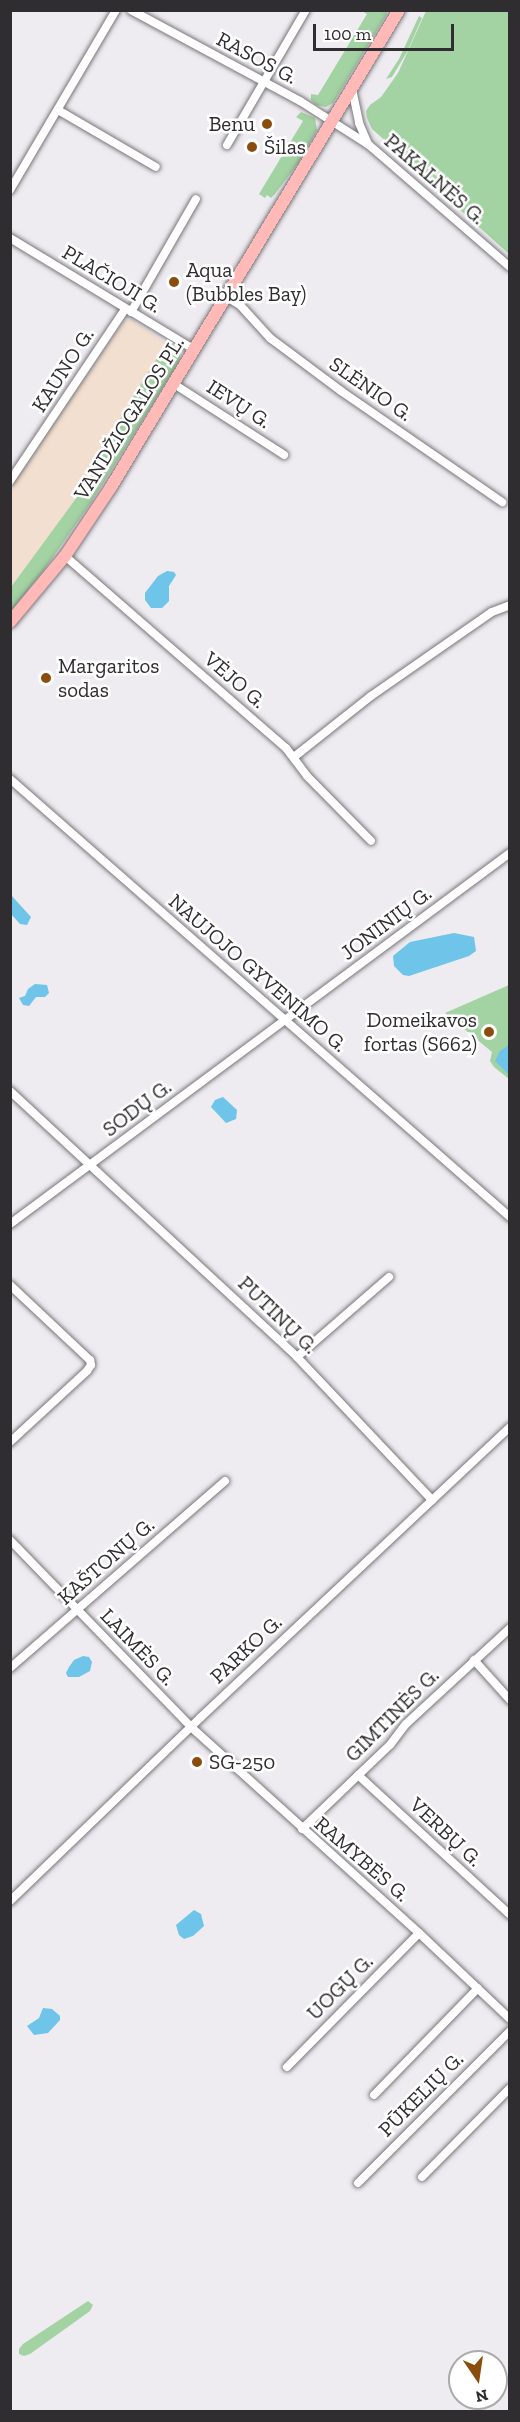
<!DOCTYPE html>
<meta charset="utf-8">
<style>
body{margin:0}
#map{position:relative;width:520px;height:2422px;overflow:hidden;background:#eeebf1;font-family:"Zilla Slab",serif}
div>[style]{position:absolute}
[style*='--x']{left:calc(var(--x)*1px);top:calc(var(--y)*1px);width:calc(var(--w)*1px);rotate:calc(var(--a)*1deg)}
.commercial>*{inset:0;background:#f2dfcf}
.green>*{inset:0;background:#a3d3a2}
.water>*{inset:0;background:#6ec4e9}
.roads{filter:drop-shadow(0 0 2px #79767b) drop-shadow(0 0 2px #79767b)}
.street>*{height:8px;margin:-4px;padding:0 4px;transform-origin:4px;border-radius:4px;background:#fff}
.primary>*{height:12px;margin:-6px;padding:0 6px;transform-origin:6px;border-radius:6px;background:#ffbab8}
.dots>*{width:16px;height:16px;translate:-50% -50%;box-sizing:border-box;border:3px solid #fff;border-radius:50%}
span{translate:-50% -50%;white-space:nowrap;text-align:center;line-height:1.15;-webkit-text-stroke:5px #fff;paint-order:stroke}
.street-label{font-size:21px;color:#2f2d2f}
.poi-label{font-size:21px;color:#2f2d2f}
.right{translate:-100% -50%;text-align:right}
.left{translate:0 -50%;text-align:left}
.frame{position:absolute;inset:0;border:12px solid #2f2d2f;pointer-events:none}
.north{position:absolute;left:448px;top:2350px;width:60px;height:60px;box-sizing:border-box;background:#fff;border:2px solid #acabac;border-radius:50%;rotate:167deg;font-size:16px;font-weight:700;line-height:24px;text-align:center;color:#2f2d2f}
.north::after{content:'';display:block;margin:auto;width:21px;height:27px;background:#8a4d0e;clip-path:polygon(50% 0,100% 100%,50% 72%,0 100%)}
.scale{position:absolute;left:313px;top:24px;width:141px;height:27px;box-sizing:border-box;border:3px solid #2f2d2f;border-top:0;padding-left:8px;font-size:18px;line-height:21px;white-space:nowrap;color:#2f2d2f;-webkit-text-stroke:4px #fff;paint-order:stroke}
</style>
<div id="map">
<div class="commercial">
<div style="clip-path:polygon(131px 319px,166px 343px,93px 463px,99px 467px,11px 587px,11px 484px,124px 321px)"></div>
</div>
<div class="green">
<div style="clip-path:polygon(362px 11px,387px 11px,387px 14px,333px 103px,326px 107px,316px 105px,311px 100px,311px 94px,318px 95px,367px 14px)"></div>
<div style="clip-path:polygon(426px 11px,509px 11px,509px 254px,419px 173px,421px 166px,405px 158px,372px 129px,367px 118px,366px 111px,370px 105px,381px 97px,398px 73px)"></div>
<div style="clip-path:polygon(419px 16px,422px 18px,407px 52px,392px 77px,386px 79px,399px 59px)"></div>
<div style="clip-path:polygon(301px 112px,315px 118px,317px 130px,299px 162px,275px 194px,271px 198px,267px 195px,265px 198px,259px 194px,303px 121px,296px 117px)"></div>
<div style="clip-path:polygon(166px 343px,172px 344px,181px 351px,179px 362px,92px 501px,44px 570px,11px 611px,11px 587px,99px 467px,93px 463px)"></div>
<div style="clip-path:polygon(509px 985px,509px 1079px,494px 1067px,490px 1061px,492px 1052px,445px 1013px)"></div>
<div style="clip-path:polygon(88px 2301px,93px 2305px,90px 2311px,30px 2354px,24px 2356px,19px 2354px,19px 2349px,23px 2344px)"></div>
</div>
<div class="water">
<div style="clip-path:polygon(167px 571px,174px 572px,176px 575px,169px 586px,169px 601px,162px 608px,151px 608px,145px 600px,145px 593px,158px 576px)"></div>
<div style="clip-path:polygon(11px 895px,31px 917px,27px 925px,20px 924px,11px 914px)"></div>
<div style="clip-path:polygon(454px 933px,474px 937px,476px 951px,469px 956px,409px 976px,403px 975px,394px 966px,393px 956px,410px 942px)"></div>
<div style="clip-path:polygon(35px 984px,47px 985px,49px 993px,45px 997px,36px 997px,29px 1006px,23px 1005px,19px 998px,25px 996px,28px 989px)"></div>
<div style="clip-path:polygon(509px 1045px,509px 1075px,495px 1061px,500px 1051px)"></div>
<div style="clip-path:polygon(223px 1097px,237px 1110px,236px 1119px,226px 1123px,211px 1107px,215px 1100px)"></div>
<div style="clip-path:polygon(83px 1656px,89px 1657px,92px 1662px,90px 1671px,79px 1677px,68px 1677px,66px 1673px,69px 1667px,74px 1660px)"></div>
<div style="clip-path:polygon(194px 1910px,201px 1914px,204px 1926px,193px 1936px,184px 1939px,179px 1935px,176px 1925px)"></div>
<div style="clip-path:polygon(43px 2008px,52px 2009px,60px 2016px,60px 2020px,48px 2033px,34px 2035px,27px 2026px,39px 2018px)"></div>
</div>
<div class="roads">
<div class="street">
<div style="--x:131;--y:10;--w:192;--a:28.3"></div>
<div style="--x:300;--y:101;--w:82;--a:32.5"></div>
<div style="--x:369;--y:145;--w:186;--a:40.9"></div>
<div style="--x:352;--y:89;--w:35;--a:78"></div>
<div style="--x:359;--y:123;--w:23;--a:67"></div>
<div style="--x:58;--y:110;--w:113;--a:30.2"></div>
<div style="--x:227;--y:145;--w:156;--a:-59.7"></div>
<div style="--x:10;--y:190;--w:209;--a:-59.5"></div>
<div style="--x:10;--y:238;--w:216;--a:31.2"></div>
<div style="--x:227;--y:297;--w:15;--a:32"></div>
<div style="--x:240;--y:305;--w:45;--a:47.7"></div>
<div style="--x:270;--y:338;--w:89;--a:36.7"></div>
<div style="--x:341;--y:391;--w:196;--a:34.6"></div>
<div style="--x:131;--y:312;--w:130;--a:-60.1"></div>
<div style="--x:174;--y:384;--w:131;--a:32.8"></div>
<div style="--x:10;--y:481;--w:207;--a:-56.2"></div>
<div style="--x:65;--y:556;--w:293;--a:41"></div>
<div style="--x:286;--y:748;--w:35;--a:53"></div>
<div style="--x:307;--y:776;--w:91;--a:45.4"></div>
<div style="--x:294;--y:757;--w:98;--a:-38.4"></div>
<div style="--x:371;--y:696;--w:147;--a:-34.8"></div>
<div style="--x:492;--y:612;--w:19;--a:-21"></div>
<div style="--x:10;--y:779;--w:665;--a:41.22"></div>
<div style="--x:10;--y:1091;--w:391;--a:42.8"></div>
<div style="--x:297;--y:1357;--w:197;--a:46.6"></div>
<div style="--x:10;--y:1224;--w:623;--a:-36.58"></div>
<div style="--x:10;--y:1285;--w:110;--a:43.2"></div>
<div style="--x:90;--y:1360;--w:5;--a:79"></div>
<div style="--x:91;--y:1365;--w:7;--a:124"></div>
<div style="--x:87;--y:1371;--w:105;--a:137.3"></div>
<div style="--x:297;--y:1357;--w:122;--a:-41"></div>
<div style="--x:10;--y:1540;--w:260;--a:45.9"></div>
<div style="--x:191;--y:1727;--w:307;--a:42.1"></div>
<div style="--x:419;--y:1933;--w:125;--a:43.4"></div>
<div style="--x:474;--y:1660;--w:54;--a:48"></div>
<div style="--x:10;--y:1668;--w:285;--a:-41"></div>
<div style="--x:358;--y:1775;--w:207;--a:42.6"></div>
<div style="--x:302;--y:1829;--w:122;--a:-43.7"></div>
<div style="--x:390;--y:1745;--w:26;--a:-53"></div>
<div style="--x:406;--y:1724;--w:142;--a:-42.7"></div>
<div style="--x:10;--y:1901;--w:264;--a:-43.9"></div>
<div style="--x:200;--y:1718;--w:425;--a:-43.2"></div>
<div style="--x:287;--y:2067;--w:188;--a:-45.4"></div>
<div style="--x:374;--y:2095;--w:149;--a:-45.8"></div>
<div style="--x:422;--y:2177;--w:125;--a:-45.3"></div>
<div style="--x:358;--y:2183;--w:215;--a:-45"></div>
</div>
<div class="primary">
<div style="--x:10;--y:622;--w:86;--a:-50.2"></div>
<div style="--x:65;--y:556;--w:83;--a:-56.3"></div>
<div style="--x:111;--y:487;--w:557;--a:-58.88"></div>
</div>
</div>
<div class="dots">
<div style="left:267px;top:124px;background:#8a4d0e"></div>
<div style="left:252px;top:147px;background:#8a4d0e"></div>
<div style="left:174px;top:282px;background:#8a4d0e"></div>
<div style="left:46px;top:678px;background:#8a4d0e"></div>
<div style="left:489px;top:1032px;background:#8a4d0e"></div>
<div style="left:197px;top:1762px;background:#8a4d0e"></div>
</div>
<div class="street-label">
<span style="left:257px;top:58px;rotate:28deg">RASOS G.</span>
<span style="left:435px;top:179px;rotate:41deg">PAKALNĖS G.</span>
<span style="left:112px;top:279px;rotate:31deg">PLAČIOJI G.</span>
<span style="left:63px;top:370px;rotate:-57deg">KAUNO G.</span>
<span style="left:371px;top:389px;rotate:35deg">SLĖNIO G.</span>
<span style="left:239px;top:404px;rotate:33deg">IEVŲ G.</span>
<span style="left:129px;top:418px;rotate:-58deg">VANDŽIOGALOS PL.</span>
<span style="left:235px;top:680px;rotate:41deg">VĖJO G.</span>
<span style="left:386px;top:923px;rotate:-37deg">JONINIŲ G.</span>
<span style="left:258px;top:973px;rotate:41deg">NAUJOJO GYVENIMO G.</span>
<span style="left:137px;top:1108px;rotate:-37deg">SODŲ G.</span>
<span style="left:278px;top:1315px;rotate:44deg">PUTINŲ G.</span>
<span style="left:106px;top:1561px;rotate:-41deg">KAŠTONŲ G.</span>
<span style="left:138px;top:1647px;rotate:46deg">LAIMĖS G.</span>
<span style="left:246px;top:1649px;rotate:-43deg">PARKO G.</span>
<span style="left:392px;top:1715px;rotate:-45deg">GIMTINĖS G.</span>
<span style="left:446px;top:1832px;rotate:43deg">VERBŲ G.</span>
<span style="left:362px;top:1859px;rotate:41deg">RAMYBĖS G.</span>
<span style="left:340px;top:1987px;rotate:-45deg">UOGŲ G.</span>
<span style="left:421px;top:2094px;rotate:-45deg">PŪKELIŲ G.</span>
</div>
<div class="poi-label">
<span class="right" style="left:255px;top:124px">Benu</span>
<span class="left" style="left:264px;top:147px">Šilas</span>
<span class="left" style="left:186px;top:282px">Aqua<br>(Bubbles Bay)</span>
<span class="left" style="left:58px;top:678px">Margaritos<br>sodas</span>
<span class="right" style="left:477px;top:1032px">Domeikavos<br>fortas (S662)</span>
<span class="left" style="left:209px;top:1762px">SG-250</span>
</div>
<div class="frame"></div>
<div class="north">N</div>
<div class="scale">100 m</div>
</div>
